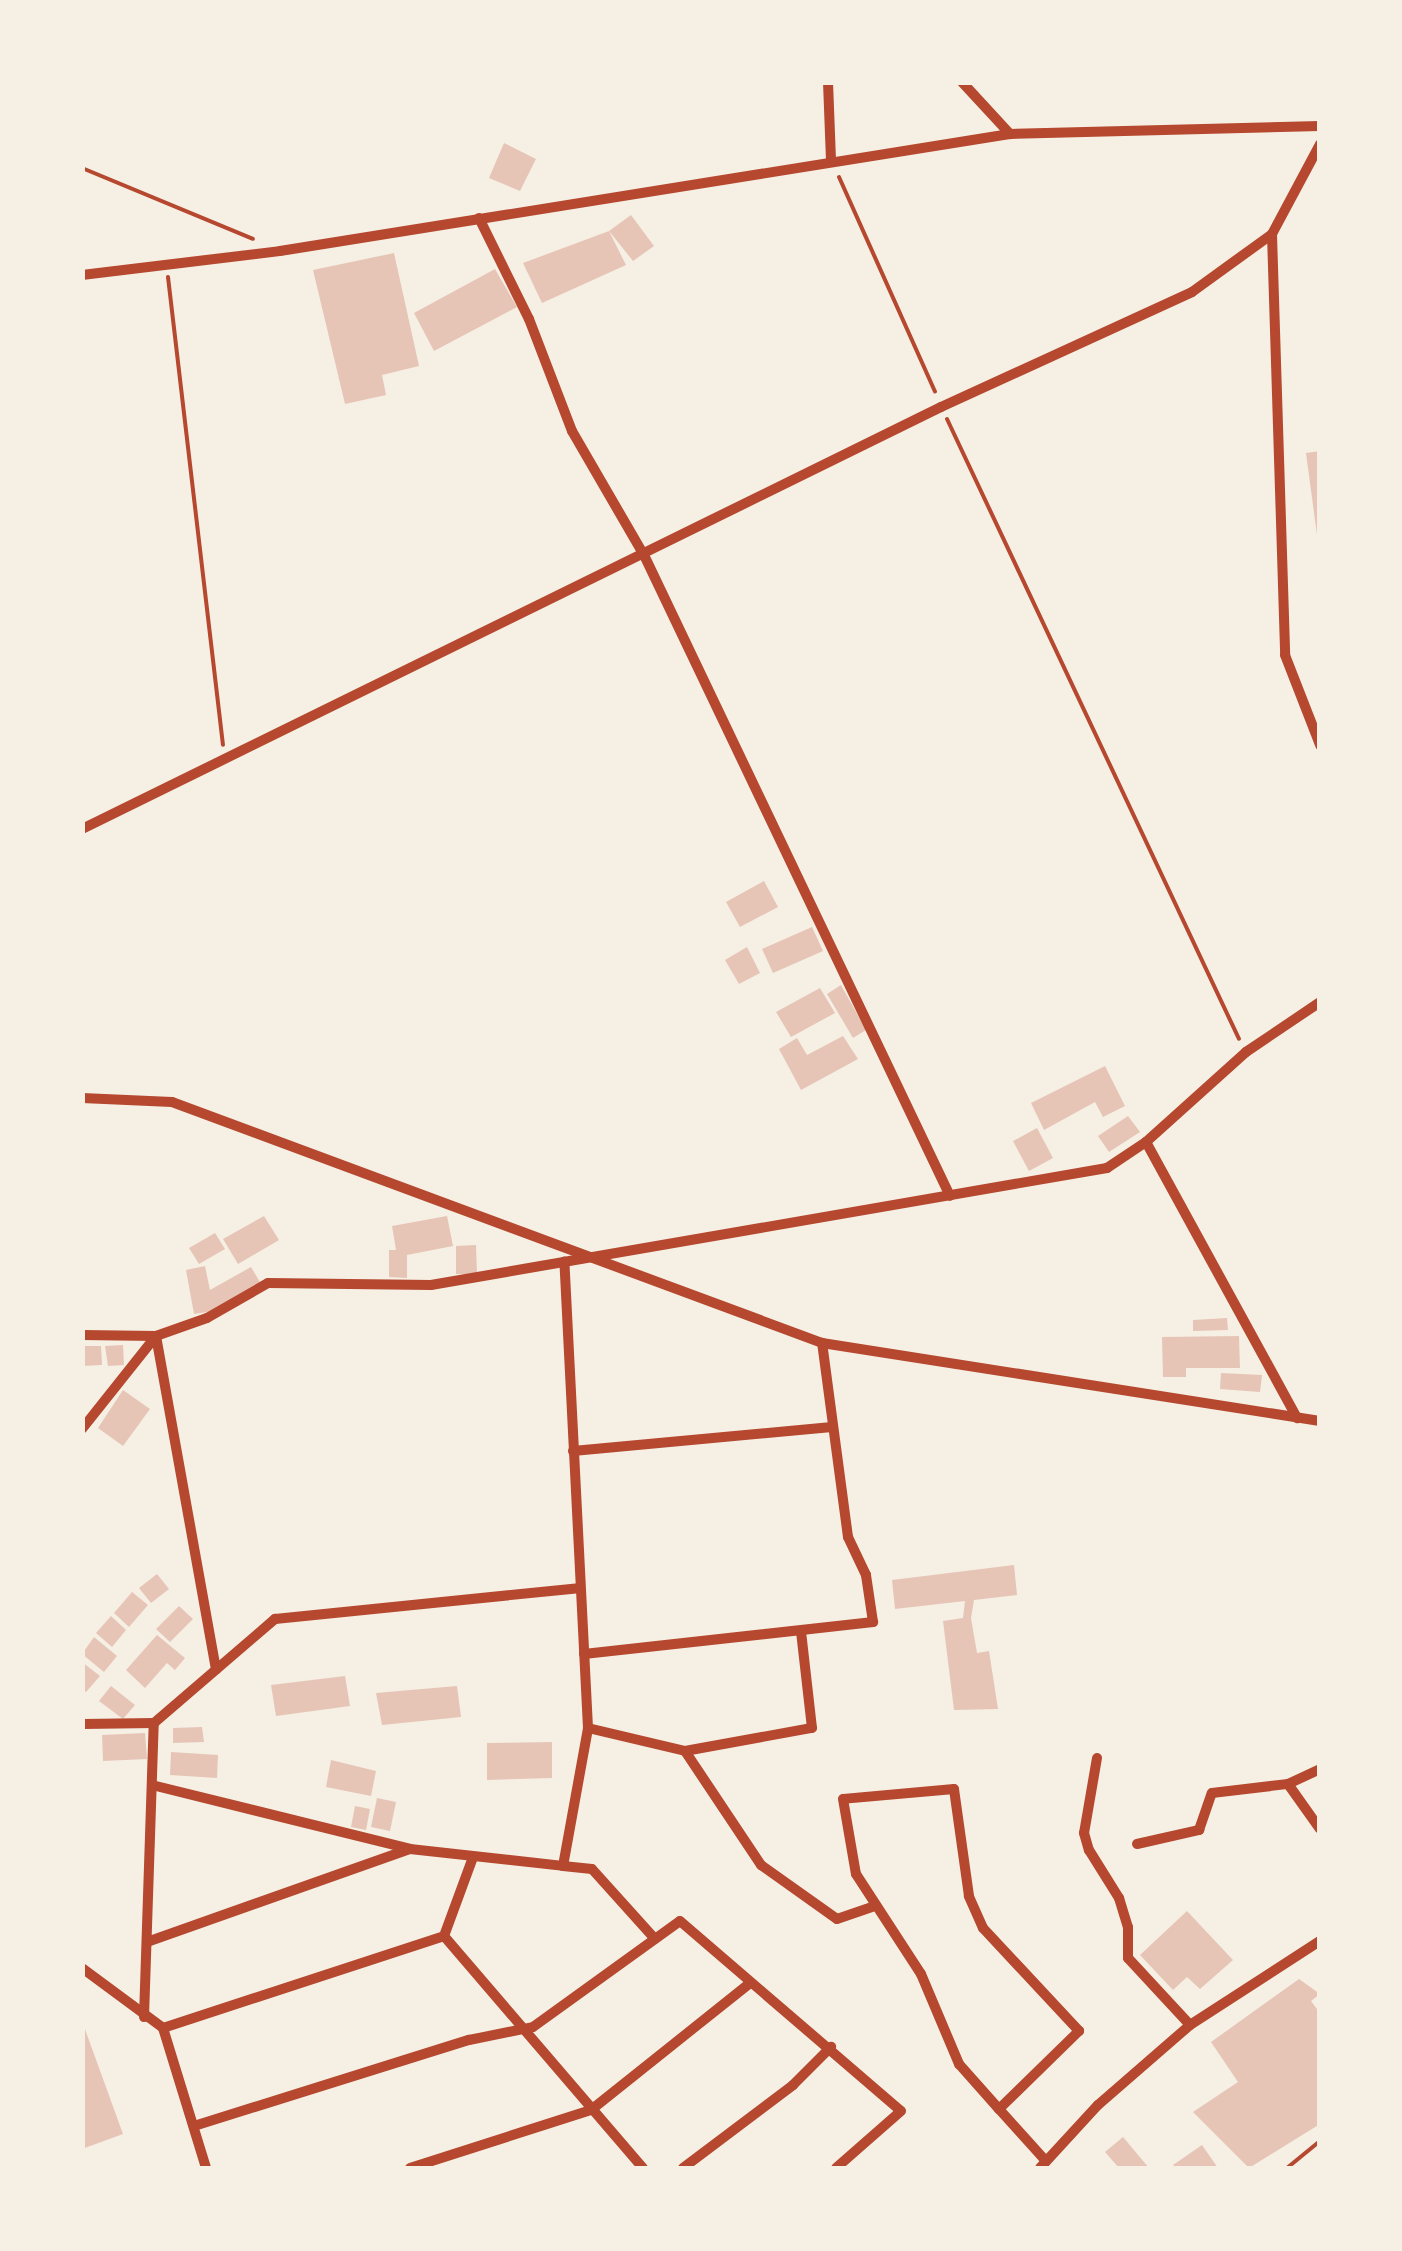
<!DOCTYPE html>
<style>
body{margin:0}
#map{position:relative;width:1402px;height:2251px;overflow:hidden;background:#f6efe4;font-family:Ubuntu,sans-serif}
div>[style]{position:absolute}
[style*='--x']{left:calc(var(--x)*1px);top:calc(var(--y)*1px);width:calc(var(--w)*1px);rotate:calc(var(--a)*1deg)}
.building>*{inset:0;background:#e6c5b7}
.path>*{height:4px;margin:-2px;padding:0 2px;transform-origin:2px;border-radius:2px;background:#b5482f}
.minor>*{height:10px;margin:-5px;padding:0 5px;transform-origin:5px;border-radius:5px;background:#b5482f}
span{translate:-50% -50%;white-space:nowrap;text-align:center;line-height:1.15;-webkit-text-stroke:8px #f6efe4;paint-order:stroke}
.frame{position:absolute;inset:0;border:85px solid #f6efe4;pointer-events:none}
</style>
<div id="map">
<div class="building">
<div style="clip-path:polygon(504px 143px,536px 159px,520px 191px,489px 178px)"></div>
<div style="clip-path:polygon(631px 215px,654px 246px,633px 261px,609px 231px)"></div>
<div style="clip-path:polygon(609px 231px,626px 265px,542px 303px,523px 263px)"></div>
<div style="clip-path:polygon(394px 253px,419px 366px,382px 375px,386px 395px,345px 404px,313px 270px)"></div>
<div style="clip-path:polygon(495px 269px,517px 307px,434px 351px,414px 313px)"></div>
<div style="clip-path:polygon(1320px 451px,1320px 535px,1317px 535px,1306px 453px)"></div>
<div style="clip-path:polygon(764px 881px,778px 907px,740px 927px,726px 902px)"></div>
<div style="clip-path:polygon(812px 927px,823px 951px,773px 973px,762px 949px)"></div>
<div style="clip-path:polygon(747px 947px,760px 973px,739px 984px,725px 960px)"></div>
<div style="clip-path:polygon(841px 985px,866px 1030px,853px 1038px,827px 994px)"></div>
<div style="clip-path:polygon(820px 988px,835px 1013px,791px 1037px,776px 1012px)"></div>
<div style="clip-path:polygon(843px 1036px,858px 1059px,801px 1090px,779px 1049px,797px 1038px,807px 1055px)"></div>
<div style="clip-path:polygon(1105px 1066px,1125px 1106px,1103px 1117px,1095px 1102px,1044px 1130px,1031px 1103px)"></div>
<div style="clip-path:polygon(1128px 1116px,1140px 1132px,1109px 1152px,1098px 1136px)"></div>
<div style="clip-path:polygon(1037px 1128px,1053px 1158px,1029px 1171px,1013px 1141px)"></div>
<div style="clip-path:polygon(264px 1216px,279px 1240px,238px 1264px,223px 1239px)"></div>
<div style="clip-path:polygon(447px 1216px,453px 1246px,407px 1255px,407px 1278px,389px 1277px,389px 1250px,396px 1250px,392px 1226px)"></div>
<div style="clip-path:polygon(215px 1233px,225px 1249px,199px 1264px,189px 1248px)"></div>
<div style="clip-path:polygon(476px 1245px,477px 1274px,456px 1274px,456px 1246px)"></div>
<div style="clip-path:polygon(205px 1266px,210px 1290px,251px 1267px,261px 1284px,214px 1311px,194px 1314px,186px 1270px)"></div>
<div style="clip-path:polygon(1227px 1318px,1228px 1330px,1193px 1331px,1193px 1320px)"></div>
<div style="clip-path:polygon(1239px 1336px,1240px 1368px,1186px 1368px,1186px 1377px,1163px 1377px,1162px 1337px)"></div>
<div style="clip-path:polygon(123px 1345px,124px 1365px,108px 1366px,105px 1346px)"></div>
<div style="clip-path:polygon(82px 1346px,101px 1346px,102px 1365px,82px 1366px)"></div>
<div style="clip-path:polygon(1221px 1373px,1262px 1375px,1260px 1392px,1220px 1389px)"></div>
<div style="clip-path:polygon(123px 1390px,150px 1409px,123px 1446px,98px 1428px)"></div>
<div style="clip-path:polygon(1014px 1565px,1017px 1595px,974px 1600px,971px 1618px,977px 1653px,989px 1651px,998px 1709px,954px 1710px,943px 1621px,963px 1618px,965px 1601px,895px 1609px,892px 1580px)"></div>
<div style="clip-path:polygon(157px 1574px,169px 1589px,151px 1603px,139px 1588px)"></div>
<div style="clip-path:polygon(132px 1592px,148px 1605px,129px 1627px,114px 1613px)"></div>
<div style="clip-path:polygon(179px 1606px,193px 1619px,170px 1642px,156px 1629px)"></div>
<div style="clip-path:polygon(111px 1616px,126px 1630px,112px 1647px,96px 1633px)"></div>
<div style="clip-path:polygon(157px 1635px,185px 1658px,175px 1670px,167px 1663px,145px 1688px,126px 1670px)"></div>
<div style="clip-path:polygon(94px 1637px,117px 1656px,104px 1672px,82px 1654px)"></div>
<div style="clip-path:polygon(82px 1662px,100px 1676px,86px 1692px,82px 1690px)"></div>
<div style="clip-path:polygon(345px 1676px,350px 1706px,276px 1716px,271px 1685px)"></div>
<div style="clip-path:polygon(111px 1686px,135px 1705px,123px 1719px,99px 1701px)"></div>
<div style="clip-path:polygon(457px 1686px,461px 1717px,382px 1725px,376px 1693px)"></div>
<div style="clip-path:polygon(202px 1727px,204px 1742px,173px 1743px,173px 1728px)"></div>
<div style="clip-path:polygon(145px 1733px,147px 1759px,103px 1761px,102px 1735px)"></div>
<div style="clip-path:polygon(552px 1742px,552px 1778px,487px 1780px,487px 1743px)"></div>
<div style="clip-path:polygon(171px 1752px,218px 1755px,217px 1778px,170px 1775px)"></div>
<div style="clip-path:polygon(331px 1760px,376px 1771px,371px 1796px,326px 1787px)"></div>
<div style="clip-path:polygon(377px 1798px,396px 1802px,390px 1831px,371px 1827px)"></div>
<div style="clip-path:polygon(355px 1806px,370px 1809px,366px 1830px,351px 1827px)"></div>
<div style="clip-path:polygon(1187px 1911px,1233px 1960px,1200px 1989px,1187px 1977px,1173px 1990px,1140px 1955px)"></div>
<div style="clip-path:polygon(1299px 1979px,1320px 1994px,1311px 2001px,1320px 2013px,1320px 2124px,1249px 2168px,1193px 2112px,1238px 2082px,1211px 2042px)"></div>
<div style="clip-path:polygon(82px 2021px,123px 2134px,82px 2149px)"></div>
<div style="clip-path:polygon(1123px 2137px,1149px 2168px,1119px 2168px,1105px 2152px)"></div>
<div style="clip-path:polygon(1202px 2145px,1218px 2168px,1176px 2168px,1173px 2165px)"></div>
</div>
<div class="path">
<div style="--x:82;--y:168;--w:185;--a:22.5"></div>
<div style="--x:839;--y:177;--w:235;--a:65.9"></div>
<div style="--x:168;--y:277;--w:471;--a:83.3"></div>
<div style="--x:947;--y:419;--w:685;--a:64.78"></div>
<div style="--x:1287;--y:2168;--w:43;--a:-39.3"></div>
</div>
<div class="minor">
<div style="--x:828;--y:82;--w:77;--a:87.8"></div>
<div style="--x:962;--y:82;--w:71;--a:47.3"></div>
<div style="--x:479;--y:218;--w:113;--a:63.7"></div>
<div style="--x:529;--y:319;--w:120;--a:69"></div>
<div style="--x:572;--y:431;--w:143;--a:59.9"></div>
<div style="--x:644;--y:555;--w:710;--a:64.48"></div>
<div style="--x:1272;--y:235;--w:420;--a:88.2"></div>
<div style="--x:1285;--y:655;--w:97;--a:68.7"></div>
<div style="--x:82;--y:275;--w:199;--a:-6.9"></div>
<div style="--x:280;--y:251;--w:739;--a:-9.11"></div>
<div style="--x:1010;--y:134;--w:310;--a:-1.5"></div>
<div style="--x:82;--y:829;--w:957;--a:-26.16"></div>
<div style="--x:941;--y:407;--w:276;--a:-24.6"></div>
<div style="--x:1192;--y:292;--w:99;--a:-35.9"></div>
<div style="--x:1272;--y:234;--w:102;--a:-61.9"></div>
<div style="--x:82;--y:1098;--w:90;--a:2.5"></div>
<div style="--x:172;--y:1102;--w:693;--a:20.34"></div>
<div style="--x:822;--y:1343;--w:504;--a:8.9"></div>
<div style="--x:1146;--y:1142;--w:315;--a:61.3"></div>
<div style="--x:82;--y:1335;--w:74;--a:0.8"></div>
<div style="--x:156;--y:1336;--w:54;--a:-19.4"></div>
<div style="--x:207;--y:1318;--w:70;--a:-29.8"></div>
<div style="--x:268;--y:1283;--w:163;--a:0.7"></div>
<div style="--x:431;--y:1285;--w:686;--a:-9.82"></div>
<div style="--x:1107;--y:1168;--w:47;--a:-33.7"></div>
<div style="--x:1146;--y:1142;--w:135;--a:-42"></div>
<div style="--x:1246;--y:1052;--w:89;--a:-34"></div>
<div style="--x:156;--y:1336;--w:339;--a:79.8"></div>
<div style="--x:82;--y:1429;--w:119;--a:-51.5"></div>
<div style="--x:573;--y:1451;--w:260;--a:-5.3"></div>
<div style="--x:584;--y:1654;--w:291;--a:-6.3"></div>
<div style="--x:873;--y:1622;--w:48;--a:-98.5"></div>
<div style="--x:866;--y:1575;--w:42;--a:-115.3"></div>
<div style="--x:848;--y:1537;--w:196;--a:-97.6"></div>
<div style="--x:83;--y:1724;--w:71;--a:-0.8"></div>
<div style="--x:588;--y:1728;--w:100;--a:13.3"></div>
<div style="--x:685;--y:1751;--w:137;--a:56.3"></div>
<div style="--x:761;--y:1865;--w:93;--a:35.4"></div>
<div style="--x:837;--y:1919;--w:40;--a:-18.9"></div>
<div style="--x:685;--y:1751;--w:129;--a:-10.3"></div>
<div style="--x:812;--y:1728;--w:97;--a:-96.5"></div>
<div style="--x:1097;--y:1758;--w:76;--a:99.8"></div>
<div style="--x:1084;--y:1833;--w:18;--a:74"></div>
<div style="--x:1089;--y:1850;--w:57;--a:58"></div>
<div style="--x:1119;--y:1898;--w:30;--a:73"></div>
<div style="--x:1128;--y:1927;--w:31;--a:90"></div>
<div style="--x:1128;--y:1958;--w:91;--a:47.2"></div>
<div style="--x:1288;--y:1784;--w:35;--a:-25"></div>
<div style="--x:156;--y:1786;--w:262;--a:13.9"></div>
<div style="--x:410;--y:1849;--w:154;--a:6.3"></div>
<div style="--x:563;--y:1866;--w:140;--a:-79.7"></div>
<div style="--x:588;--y:1728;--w:467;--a:-92.9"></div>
<div style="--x:1137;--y:1844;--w:64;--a:-12.7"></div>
<div style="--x:1199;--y:1830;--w:39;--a:-71"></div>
<div style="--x:1212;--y:1793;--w:77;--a:-6.8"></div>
<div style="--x:1288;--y:1784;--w:55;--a:54.6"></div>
<div style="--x:563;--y:1866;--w:29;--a:6"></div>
<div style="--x:592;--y:1869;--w:94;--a:48"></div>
<div style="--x:444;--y:1936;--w:306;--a:49.4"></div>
<div style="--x:444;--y:1936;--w:81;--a:-69.8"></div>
<div style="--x:147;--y:1942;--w:278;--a:-19.5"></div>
<div style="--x:82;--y:1968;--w:101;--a:36.5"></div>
<div style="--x:163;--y:2028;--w:146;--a:72.9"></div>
<div style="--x:144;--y:2017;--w:294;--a:-88.1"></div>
<div style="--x:154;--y:1723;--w:160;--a:-40.7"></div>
<div style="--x:275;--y:1619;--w:305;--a:-5.8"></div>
<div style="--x:163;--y:2028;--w:296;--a:-18.1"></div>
<div style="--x:999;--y:2109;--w:112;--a:-44.3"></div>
<div style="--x:1079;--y:2031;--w:141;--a:-133"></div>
<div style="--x:983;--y:1928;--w:35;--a:-114"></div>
<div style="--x:969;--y:1896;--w:108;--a:-98"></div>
<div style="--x:954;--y:1789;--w:111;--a:174.9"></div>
<div style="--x:843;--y:1799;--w:76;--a:80.2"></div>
<div style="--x:856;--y:1874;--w:119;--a:57"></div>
<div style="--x:921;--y:1974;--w:98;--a:67.1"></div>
<div style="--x:959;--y:2064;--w:60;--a:48.4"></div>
<div style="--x:999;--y:2109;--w:69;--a:48"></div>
<div style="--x:194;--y:2126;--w:288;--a:-17.4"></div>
<div style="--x:469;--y:2040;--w:65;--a:-11.5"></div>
<div style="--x:533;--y:2027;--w:181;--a:-35.8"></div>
<div style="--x:680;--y:1921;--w:291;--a:40.7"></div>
<div style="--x:901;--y:2111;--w:86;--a:138.8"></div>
<div style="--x:410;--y:2168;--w:190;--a:-17.8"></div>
<div style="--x:591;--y:2110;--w:202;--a:-38.6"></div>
<div style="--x:683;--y:2168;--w:138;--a:-37"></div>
<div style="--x:793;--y:2085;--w:54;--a:-45"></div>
<div style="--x:1040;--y:2168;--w:86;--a:-47.4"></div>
<div style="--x:1098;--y:2105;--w:122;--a:-41"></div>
<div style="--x:1190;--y:2025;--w:155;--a:-32.9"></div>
</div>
<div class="frame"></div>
</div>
